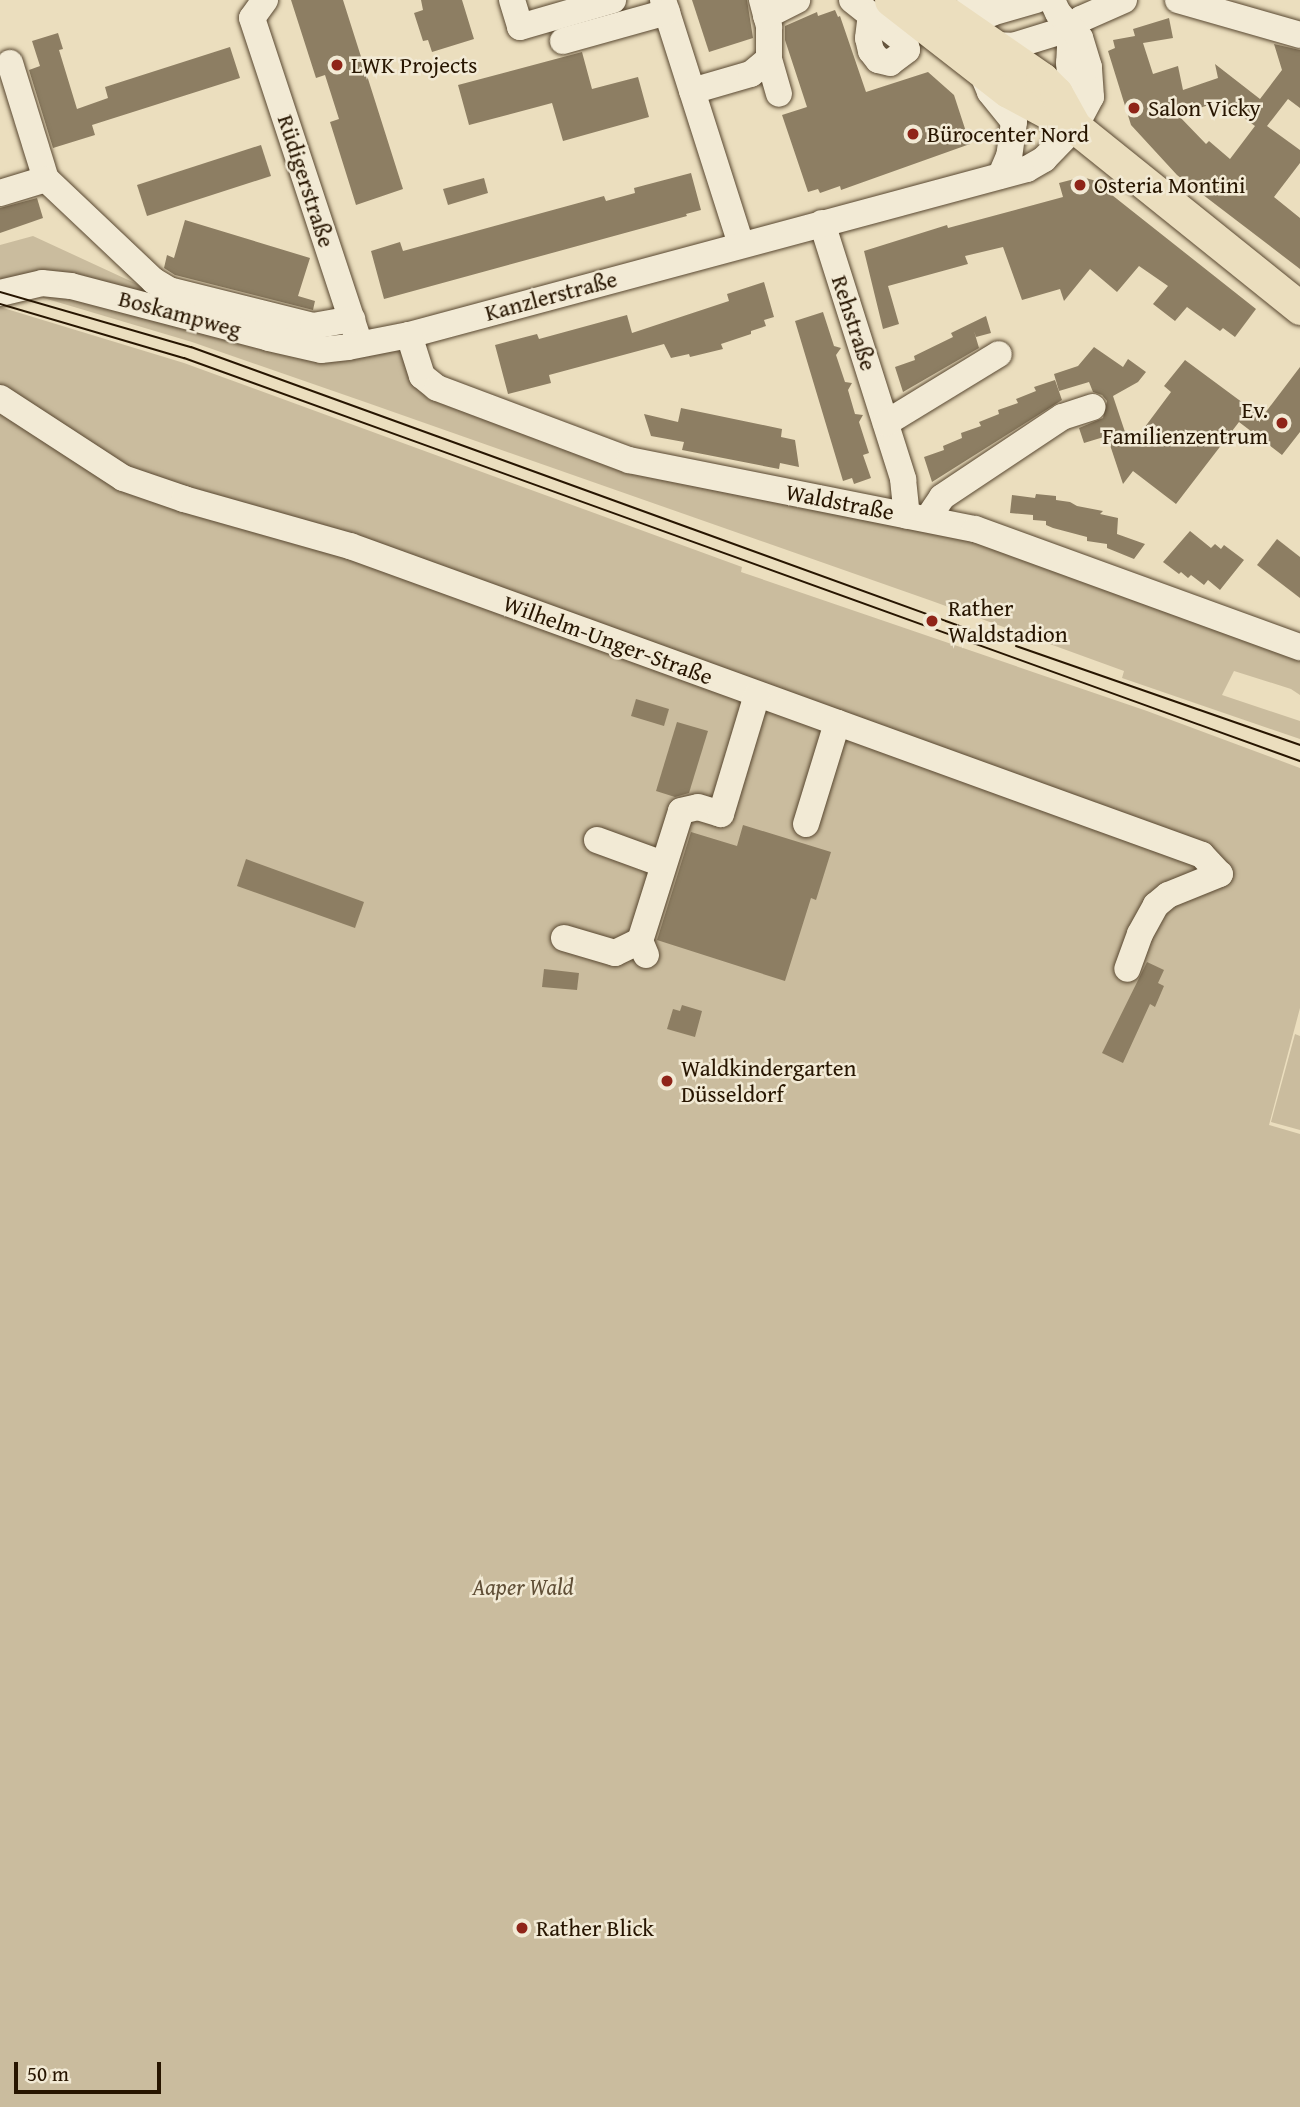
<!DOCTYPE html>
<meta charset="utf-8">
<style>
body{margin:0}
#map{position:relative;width:1300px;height:2107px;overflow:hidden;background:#ebdebe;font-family:"Gentium Book Plus",serif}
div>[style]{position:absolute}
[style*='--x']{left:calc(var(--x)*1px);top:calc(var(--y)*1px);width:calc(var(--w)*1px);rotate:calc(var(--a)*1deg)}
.green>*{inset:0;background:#cabc9e}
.building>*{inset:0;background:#8d7e63}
.roads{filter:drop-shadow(0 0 2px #584730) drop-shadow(0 0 2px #584730)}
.minor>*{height:26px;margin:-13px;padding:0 13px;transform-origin:13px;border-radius:13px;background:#f2ead5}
.major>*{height:33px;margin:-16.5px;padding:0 16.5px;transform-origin:16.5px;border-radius:16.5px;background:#ebdebe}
.tram>*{height:2px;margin:-1px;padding:0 1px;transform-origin:1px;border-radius:1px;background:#271500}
.dots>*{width:19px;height:19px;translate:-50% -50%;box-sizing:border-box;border:4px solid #f2ead5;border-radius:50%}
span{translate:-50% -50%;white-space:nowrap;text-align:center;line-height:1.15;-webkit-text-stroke:5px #f2ead5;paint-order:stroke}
.poi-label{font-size:23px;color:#271500}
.left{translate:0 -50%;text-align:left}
.right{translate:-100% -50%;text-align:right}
.street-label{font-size:23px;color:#271500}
.park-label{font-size:23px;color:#604f37;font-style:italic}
.scale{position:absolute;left:14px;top:2062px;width:147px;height:32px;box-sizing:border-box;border:4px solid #271500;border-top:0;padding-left:9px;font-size:21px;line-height:24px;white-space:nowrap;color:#271500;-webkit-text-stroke:5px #f2ead5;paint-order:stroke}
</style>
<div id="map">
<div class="green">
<div style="clip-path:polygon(33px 236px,165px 297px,325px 341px,405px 345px,420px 376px,616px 459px,905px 519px,1300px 651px,1300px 695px,1291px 689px,1234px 671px,1222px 695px,1300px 721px,1300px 739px,1122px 678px,1124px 671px,932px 601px,365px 402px,192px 342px,0 285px,0 245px)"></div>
<div style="clip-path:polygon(0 307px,184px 363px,742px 567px,741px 572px,1147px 711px,1300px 768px,1300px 1008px,1269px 1125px,1300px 1134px,1300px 2107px,0 2107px)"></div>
<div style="clip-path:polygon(1295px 1034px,1300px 1036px,1300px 1130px,1271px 1122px)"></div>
</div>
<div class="building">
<div style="clip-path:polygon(291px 0,343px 0,403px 189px,356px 205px,330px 122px,339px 119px,325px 75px,316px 78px)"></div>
<div style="clip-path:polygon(421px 0,462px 0,474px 39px,432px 52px,428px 40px,423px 41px,414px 13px,423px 10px)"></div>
<div style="clip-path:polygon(692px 0,747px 0,753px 38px,709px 52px)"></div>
<div style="clip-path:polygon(835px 10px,838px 17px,840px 16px,866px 92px,928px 72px,954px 95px,970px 144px,841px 190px,840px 186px,820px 193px,818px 189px,808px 192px,782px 115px,807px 107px,785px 40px,785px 26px,817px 12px,818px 16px)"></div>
<div style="clip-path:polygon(evenodd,1169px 18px,1173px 38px,1143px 43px,1153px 74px,1178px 66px,1183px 90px,1218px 78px,1215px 64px,1260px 99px,1282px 70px,1274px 44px,1300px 50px,1300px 108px,1288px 99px,1267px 126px,1300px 150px,1300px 163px,1274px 197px,1300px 218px,1300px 269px,1177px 175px,1131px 125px,1108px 51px,1115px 48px,1113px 40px,1135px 36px,1133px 29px,1169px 18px,1221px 101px,1255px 126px,1230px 159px,1209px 141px,1206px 144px,1178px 115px,1221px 101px)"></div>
<div style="clip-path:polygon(58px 33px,63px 49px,59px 50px,77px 109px,108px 98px,105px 87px,230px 47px,240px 78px,92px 125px,95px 135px,53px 148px,29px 70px,40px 66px,32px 41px)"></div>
<div style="clip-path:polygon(582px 52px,592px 89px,638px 77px,649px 117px,563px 141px,552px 103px,469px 125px,458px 85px)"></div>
<div style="clip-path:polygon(261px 145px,271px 176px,147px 216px,137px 185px)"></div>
<div style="clip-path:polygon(691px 173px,701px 210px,686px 214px,687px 216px,384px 299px,371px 251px,400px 242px,403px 251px,604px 196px,606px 201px,635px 193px,634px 188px)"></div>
<div style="clip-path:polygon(1082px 177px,1093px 180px,1256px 309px,1235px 337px,1223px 328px,1220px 331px,1187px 307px,1175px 321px,1153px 304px,1168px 286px,1139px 266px,1117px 292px,1090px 269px,1064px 301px,1060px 289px,1022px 300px,1003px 247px,965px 256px,968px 264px,888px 286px,899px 324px,883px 329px,864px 251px,947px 225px,948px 228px,1063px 197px,1059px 183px)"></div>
<div style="clip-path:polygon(484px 178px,488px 193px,448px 205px,443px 189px)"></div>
<div style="clip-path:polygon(37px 198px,43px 218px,0 233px,0 208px)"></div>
<div style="clip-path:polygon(185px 220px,310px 258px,298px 296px,315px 301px,313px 310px,175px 275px,164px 268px,167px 255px,174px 258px)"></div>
<div style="clip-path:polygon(764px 282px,774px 317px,764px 320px,766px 326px,751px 331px,751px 334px,721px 344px,723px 349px,690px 357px,689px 354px,671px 358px,664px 344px,549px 375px,551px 383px,508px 394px,495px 345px,537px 334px,539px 339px,627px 315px,632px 333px,729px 301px,727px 294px)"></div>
<div style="clip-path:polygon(823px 312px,834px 346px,841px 348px,836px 355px,845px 382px,852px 383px,848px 390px,855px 414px,863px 415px,859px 422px,869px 453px,863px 455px,871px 478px,854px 484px,852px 478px,843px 481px,795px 321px)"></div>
<div style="clip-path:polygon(986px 316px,991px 333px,976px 337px,974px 331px,979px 348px,903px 392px,895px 367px,915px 360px,914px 356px,953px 337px,951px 333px)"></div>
<div style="clip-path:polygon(1094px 347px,1123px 367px,1128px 359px,1146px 372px,1138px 382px,1113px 396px,1130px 447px,1171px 392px,1164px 386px,1185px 360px,1262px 417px,1300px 367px,1300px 432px,1282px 455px,1239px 422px,1176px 504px,1133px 471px,1123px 484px,1107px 436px,1084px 443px,1079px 428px,1103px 418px,1107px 401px,1102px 395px,1093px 392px,1089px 382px,1059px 391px,1054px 374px,1078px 366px)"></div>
<div style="clip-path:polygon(1055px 380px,1062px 400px,932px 482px,924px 457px,944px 450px,943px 446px,962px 438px,961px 433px,981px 426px,979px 422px,999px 414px,998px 410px,1018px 403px,1016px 399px,1036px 391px,1034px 387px)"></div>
<div style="clip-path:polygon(681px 408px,782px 429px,781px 437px,795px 440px,799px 467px,780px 463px,779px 469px,682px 450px,684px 442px,651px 436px,644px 414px,678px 422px)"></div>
<div style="clip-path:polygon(1036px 494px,1056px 496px,1056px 500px,1070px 502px,1077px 506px,1103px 511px,1100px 514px,1118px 518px,1117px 534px,1145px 544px,1134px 559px,1107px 548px,1107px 544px,1087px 541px,1087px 537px,1053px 528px,1046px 525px,1046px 521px,1033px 520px,1033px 515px,1010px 513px,1012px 495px,1035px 498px)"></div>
<div style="clip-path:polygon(1190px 531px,1211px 548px,1215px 544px,1221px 549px,1224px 545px,1244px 560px,1220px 590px,1208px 580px,1204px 585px,1191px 575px,1188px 578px,1181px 572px,1179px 574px,1163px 562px)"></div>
<div style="clip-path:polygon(1277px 539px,1300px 557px,1300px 598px,1257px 565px)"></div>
<div style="clip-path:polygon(636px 699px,669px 709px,664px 726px,631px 716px)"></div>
<div style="clip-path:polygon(677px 722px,708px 731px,689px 793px,675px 797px,656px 791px)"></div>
<div style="clip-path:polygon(743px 825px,831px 852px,816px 900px,811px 898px,785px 981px,657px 940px,691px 832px,737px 846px)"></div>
<div style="clip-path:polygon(246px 859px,364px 902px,355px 928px,237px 886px)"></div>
<div style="clip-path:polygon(1147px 962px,1164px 970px,1158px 983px,1164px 986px,1155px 1007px,1150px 1004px,1123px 1063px,1102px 1053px)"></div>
<div style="clip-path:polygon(544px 969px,579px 973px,577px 990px,542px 987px)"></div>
<div style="clip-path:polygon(682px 1005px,702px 1011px,695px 1037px,667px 1029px,673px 1009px,680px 1011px)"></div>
</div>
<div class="roads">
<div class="minor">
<div style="--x:265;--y:0;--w:22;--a:126"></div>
<div style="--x:252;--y:18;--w:335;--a:71.7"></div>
<div style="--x:512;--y:0;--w:28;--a:73"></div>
<div style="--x:520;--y:27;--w:97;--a:-16.2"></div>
<div style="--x:663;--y:0;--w:256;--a:72.3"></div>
<div style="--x:762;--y:0;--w:28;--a:75"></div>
<div style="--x:769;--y:27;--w:32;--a:90"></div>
<div style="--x:769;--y:59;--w:36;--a:74"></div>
<div style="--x:852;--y:0;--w:68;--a:38.4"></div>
<div style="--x:905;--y:42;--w:8;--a:76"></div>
<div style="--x:907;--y:50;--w:21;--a:143"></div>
<div style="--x:890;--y:63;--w:12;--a:-166"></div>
<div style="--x:878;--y:60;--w:11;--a:-128"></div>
<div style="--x:871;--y:51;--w:13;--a:-103"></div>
<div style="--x:868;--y:38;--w:23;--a:-83"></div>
<div style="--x:970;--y:0;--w:25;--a:32"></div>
<div style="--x:991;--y:13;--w:47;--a:-16.1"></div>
<div style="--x:1178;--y:0;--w:127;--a:16"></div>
<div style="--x:766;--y:16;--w:35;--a:-27"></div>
<div style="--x:1071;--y:28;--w:35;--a:93"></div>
<div style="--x:1069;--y:63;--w:58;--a:84.1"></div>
<div style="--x:563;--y:41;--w:108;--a:-15.6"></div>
<div style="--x:990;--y:45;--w:23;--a:2"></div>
<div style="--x:1013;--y:46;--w:61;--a:-17.2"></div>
<div style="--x:1071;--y:28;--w:13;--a:-42"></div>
<div style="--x:1081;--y:19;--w:47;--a:-23.8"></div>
<div style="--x:10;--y:63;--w:121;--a:72.8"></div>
<div style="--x:46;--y:179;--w:149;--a:43.4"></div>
<div style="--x:154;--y:281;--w:17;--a:31"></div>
<div style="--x:169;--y:290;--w:148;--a:14"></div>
<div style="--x:313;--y:326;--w:40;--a:-10"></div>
<div style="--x:985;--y:80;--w:13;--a:67"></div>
<div style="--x:990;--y:92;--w:38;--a:51"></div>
<div style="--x:1014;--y:122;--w:34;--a:98"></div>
<div style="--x:1009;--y:156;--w:21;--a:113"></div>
<div style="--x:692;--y:91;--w:61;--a:-16.1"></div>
<div style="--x:751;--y:74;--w:23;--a:-40"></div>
<div style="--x:0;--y:193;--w:48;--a:-16.9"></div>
<div style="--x:822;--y:223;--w:269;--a:72.4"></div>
<div style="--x:903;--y:479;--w:37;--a:84"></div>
<div style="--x:0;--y:293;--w:43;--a:-13.4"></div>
<div style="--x:42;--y:283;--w:29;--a:6"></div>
<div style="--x:71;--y:286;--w:205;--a:14.7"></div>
<div style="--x:269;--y:338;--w:53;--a:13"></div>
<div style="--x:321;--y:350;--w:27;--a:-6"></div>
<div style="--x:348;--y:347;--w:62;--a:-11.1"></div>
<div style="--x:409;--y:335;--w:640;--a:-15.04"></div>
<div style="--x:1027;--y:169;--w:20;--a:-30"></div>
<div style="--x:1044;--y:159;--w:45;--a:-45.9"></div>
<div style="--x:1075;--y:127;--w:34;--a:-62"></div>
<div style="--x:1091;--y:97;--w:30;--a:-94"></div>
<div style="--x:1089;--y:67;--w:30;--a:-107"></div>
<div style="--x:1080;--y:38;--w:33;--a:-131"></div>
<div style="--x:1058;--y:13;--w:14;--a:-115"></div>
<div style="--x:409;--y:335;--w:43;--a:72.4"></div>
<div style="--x:422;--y:376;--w:19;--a:39"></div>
<div style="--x:437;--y:388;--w:205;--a:20.6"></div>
<div style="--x:629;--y:460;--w:353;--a:11.3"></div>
<div style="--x:975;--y:529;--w:346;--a:20"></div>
<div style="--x:0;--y:398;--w:147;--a:33"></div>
<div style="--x:123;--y:478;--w:65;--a:19"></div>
<div style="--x:184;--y:499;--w:173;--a:15.8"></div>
<div style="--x:350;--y:546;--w:906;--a:19.93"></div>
<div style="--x:1202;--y:855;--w:26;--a:47"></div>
<div style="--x:1220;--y:874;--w:56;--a:158"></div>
<div style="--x:1168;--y:895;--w:16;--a:140"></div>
<div style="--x:1156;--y:905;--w:33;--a:119"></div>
<div style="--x:1140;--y:934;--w:37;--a:110"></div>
<div style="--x:886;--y:423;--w:132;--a:-31.4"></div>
<div style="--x:928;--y:518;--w:25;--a:-56"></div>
<div style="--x:942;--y:497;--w:144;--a:-33.7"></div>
<div style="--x:1062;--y:417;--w:32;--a:-18"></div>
<div style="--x:806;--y:824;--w:106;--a:-72.9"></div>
<div style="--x:597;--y:840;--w:70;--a:20"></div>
<div style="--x:564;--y:938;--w:53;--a:16.4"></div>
<div style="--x:615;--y:953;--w:28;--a:-26"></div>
<div style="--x:646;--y:955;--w:15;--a:-113"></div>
<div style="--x:640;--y:941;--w:136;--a:-72.5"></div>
<div style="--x:681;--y:811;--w:17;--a:-13"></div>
<div style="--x:698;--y:807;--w:24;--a:17"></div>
<div style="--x:721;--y:814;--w:124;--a:-73.2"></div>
</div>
<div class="major">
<div style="--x:891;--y:0;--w:148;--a:37.9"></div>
<div style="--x:1008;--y:91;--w:76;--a:28.2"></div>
<div style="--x:1075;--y:127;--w:289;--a:38.8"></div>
<div style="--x:928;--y:0;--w:139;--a:34.7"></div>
<div style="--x:1042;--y:79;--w:20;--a:45"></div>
<div style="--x:1056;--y:93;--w:39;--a:61"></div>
</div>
</div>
<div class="tram">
<div style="--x:0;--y:292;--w:199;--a:16.1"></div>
<div style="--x:191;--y:347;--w:835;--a:19.95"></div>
<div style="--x:0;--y:304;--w:192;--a:16.4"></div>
<div style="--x:184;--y:358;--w:1187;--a:19.86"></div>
<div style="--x:1016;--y:646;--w:301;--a:19.2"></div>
</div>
<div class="dots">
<div style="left:337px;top:65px;background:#8f2418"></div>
<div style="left:1134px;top:108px;background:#8f2418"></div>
<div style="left:913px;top:134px;background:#8f2418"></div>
<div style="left:1080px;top:185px;background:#8f2418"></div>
<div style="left:1282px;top:423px;background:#8f2418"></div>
<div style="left:932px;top:621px;background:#8f2418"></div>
<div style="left:667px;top:1081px;background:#8f2418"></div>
<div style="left:522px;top:1928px;background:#8f2418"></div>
</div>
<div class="poi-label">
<span class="left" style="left:351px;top:65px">LWK Projects</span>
<span class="left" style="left:1148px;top:108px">Salon Vicky</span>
<span class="left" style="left:927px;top:134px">Bürocenter Nord</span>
<span class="left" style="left:1094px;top:185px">Osteria Montini</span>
<span class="right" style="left:1268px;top:423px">Ev.<br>Familienzentrum</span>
<span class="left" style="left:948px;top:621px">Rather<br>Waldstadion</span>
<span class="left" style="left:681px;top:1081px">Waldkindergarten<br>Düsseldorf</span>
<span class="left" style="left:536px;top:1928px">Rather Blick</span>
</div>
<div class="street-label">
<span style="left:306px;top:181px;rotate:72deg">Rüdigerstraße</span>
<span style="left:551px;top:296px;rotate:-15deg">Kanzlerstraße</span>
<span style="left:180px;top:314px;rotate:15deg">Boskampweg</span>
<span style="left:854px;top:323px;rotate:72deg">Rehstraße</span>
<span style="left:840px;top:502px;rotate:11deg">Waldstraße</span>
<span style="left:608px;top:640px;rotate:20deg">Wilhelm-Unger-Straße</span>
</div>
<div class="park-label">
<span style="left:523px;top:1587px">Aaper Wald</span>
</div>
<div class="scale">50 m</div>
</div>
